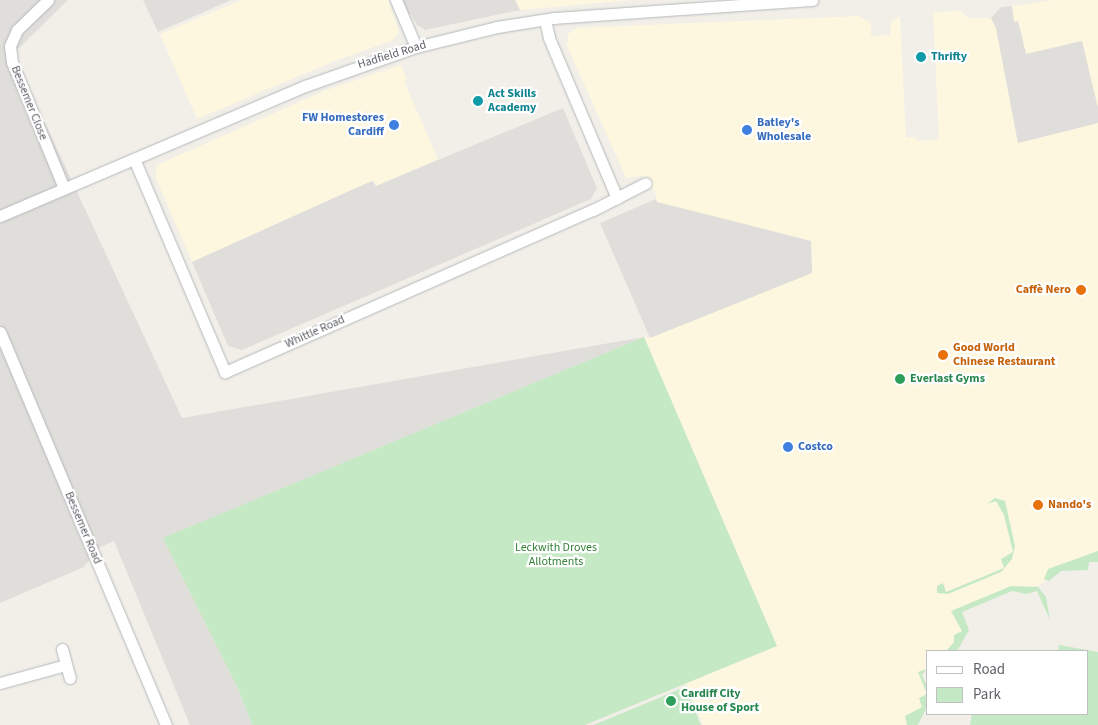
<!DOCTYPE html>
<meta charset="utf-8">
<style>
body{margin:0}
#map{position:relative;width:1098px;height:725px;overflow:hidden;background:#f1efe8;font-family:"Source Sans 3",sans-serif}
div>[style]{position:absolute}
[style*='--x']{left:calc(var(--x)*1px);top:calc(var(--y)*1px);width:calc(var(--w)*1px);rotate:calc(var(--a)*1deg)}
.commercial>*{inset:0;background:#fef7e0}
.industrial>*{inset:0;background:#e0deda}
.green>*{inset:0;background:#c5e8c5}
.roads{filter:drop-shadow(0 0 1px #b5b8bc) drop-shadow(0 0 1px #b5b8bc)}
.street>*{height:11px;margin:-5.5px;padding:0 5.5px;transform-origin:5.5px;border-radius:5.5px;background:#fff}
.dots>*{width:14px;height:14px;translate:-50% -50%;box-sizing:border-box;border:2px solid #fff;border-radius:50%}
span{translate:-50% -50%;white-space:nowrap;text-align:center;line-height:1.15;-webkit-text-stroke:4.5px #fff;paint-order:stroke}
.street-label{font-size:12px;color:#5f6368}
.culture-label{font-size:12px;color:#0d838f;font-weight:700}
.left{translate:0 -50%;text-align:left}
.shop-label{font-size:12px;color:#366cbe;font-weight:700}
.right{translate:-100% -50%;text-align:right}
.food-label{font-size:12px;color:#c56008;font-weight:700}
.leisure-label{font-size:12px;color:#27864d;font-weight:700}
.park-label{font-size:12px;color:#348238}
.legend{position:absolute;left:926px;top:650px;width:162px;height:65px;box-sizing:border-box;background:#fff;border:1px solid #bfc1c3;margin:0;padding:6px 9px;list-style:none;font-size:15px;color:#5f6368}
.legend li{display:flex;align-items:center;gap:10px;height:25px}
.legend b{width:25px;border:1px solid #bfc1c3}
</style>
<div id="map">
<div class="commercial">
<div style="clip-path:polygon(242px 0,388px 0,399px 32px,393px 40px,332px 62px,197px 119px,160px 34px)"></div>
<div style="clip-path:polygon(515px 0,631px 0,520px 10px)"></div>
<div style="clip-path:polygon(1054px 0,1098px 0,1098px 108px,1082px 41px,1026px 54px,1018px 22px,1014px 23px,1012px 6px)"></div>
<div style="clip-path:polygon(961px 11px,968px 18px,991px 18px,996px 28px,1018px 143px,1098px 123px,1098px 555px,1050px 573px,1045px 581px,1030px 591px,1011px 590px,960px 612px,967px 630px,955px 651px,927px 651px,927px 671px,922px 674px,927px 686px,927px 707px,918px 725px,703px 725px,686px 683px,777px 646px,644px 337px,650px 338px,812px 273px,811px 241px,657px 202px,655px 191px,642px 176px,626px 178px,567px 46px,568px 34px,577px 28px,859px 16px,871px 23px,871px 36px,890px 35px,891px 21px,900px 16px,906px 138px,916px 137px,917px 141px,939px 139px,933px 12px)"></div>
<div style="clip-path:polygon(401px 65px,407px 80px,404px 81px,438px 159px,376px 186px,365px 184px,192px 262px,155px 176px,157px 165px,324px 91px)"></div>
</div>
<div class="industrial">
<div style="clip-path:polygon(0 0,68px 0,13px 54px,182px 418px,644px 337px,164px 538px,239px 691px,252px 725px,190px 725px,114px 541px,98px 548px,84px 567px,0 603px)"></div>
<div style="clip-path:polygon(143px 0,231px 0,158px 32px)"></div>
<div style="clip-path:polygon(402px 0,515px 0,520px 10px,425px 30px,417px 25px,411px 14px,408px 15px)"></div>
<div style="clip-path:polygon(1012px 6px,1014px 22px,1018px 21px,1026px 54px,1082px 41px,1098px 108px,1098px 123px,1018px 143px,996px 28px,991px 18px,1001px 7px)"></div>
<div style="clip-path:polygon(563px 108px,597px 188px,591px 199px,242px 350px,228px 346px,192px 262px,365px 184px,373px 181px,376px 186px)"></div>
<div style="clip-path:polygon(656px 199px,657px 202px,811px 241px,812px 273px,650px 338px,600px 223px)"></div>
</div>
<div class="green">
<div style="clip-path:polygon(644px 337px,777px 646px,585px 725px,252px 725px,239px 691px,163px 538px)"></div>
<div style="clip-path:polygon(995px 498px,1005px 501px,1015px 546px,1012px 559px,1001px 572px,948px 594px,937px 593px,937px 586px,943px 583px,946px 592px,1004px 568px,1001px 559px,1013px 552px,1004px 515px,996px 501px,987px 504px)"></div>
<div style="clip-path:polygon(1098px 551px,1098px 562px,1089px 562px,1088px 570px,1061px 571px,1049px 581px,1044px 579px,1048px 569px)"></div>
<div style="clip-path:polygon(1011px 586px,1038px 587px,1046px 597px,1050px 620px,1037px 591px,1026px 594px,1012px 591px,962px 612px,969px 630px,957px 651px,946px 651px,954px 642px,954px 635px,962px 631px,951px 611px)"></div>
<div style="clip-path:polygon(1059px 645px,1098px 652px,1098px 725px,970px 725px,972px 714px,1087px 714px,1087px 651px,1025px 651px,1058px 651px)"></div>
<div style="clip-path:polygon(927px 669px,922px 675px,927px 686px,927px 707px,918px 725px,907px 725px,905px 716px,922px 707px,919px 698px,927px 694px,918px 672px)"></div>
<div style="clip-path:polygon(685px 687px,701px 725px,593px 725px,618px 715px)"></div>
</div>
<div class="roads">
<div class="street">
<div style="--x:48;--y:0;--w:43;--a:135.9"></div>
<div style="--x:17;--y:30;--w:17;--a:114"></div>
<div style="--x:10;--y:46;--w:16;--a:83"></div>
<div style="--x:12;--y:62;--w:136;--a:67.6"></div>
<div style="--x:396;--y:0;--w:51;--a:66.9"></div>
<div style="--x:545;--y:20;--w:18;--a:77"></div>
<div style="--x:549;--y:38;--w:174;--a:67"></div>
<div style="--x:134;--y:159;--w:232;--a:66.9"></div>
<div style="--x:225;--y:372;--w:402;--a:-23.8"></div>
<div style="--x:593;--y:210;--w:59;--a:-27"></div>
<div style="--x:0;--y:216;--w:332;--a:-23.1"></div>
<div style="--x:305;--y:86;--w:118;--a:-19.4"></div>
<div style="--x:416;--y:47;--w:83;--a:-13.9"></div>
<div style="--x:497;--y:27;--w:58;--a:-9"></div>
<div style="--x:554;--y:18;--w:259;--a:-4"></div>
<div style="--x:0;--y:332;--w:427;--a:67.1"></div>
<div style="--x:62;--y:649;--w:30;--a:75"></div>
<div style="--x:0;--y:683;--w:68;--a:-15.3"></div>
</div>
</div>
<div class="dots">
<div style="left:921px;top:57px;background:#0f9aa8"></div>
<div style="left:478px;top:101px;background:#0f9aa8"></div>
<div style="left:394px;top:125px;background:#3f7fe0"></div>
<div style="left:747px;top:130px;background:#3f7fe0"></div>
<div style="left:1081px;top:290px;background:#e8710a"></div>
<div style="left:943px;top:355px;background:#e8710a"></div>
<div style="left:900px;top:379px;background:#2e9e5b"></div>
<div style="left:788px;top:447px;background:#3f7fe0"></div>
<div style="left:1038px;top:505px;background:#e8710a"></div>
<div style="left:671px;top:701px;background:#2e9e5b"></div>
</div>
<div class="street-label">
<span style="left:392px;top:55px;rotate:-17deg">Hadfield Road</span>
<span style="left:29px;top:103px;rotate:68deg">Bessemer Close</span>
<span style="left:315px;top:332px;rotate:-24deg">Whittle Road</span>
<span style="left:83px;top:528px;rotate:67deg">Bessemer Road</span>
</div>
<div class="culture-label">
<span class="left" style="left:931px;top:57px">Thrifty</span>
<span class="left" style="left:488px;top:101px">Act Skills<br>Academy</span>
</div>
<div class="shop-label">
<span class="right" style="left:384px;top:125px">FW Homestores<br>Cardiff</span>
<span class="left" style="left:757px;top:130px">Batley's<br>Wholesale</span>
<span class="left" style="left:798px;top:447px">Costco</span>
</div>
<div class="food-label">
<span class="right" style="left:1071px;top:290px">Caffè Nero</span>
<span class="left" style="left:953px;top:355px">Good World<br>Chinese Restaurant</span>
<span class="left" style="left:1048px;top:505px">Nando's</span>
</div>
<div class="leisure-label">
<span class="left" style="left:910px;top:379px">Everlast Gyms</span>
<span class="left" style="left:681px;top:701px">Cardiff City<br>House of Sport</span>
</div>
<div class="park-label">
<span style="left:556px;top:555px">Leckwith Droves<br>Allotments</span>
</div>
<ul class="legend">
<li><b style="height:6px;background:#fff"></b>Road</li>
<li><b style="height:14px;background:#c5e8c5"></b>Park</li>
</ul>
</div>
